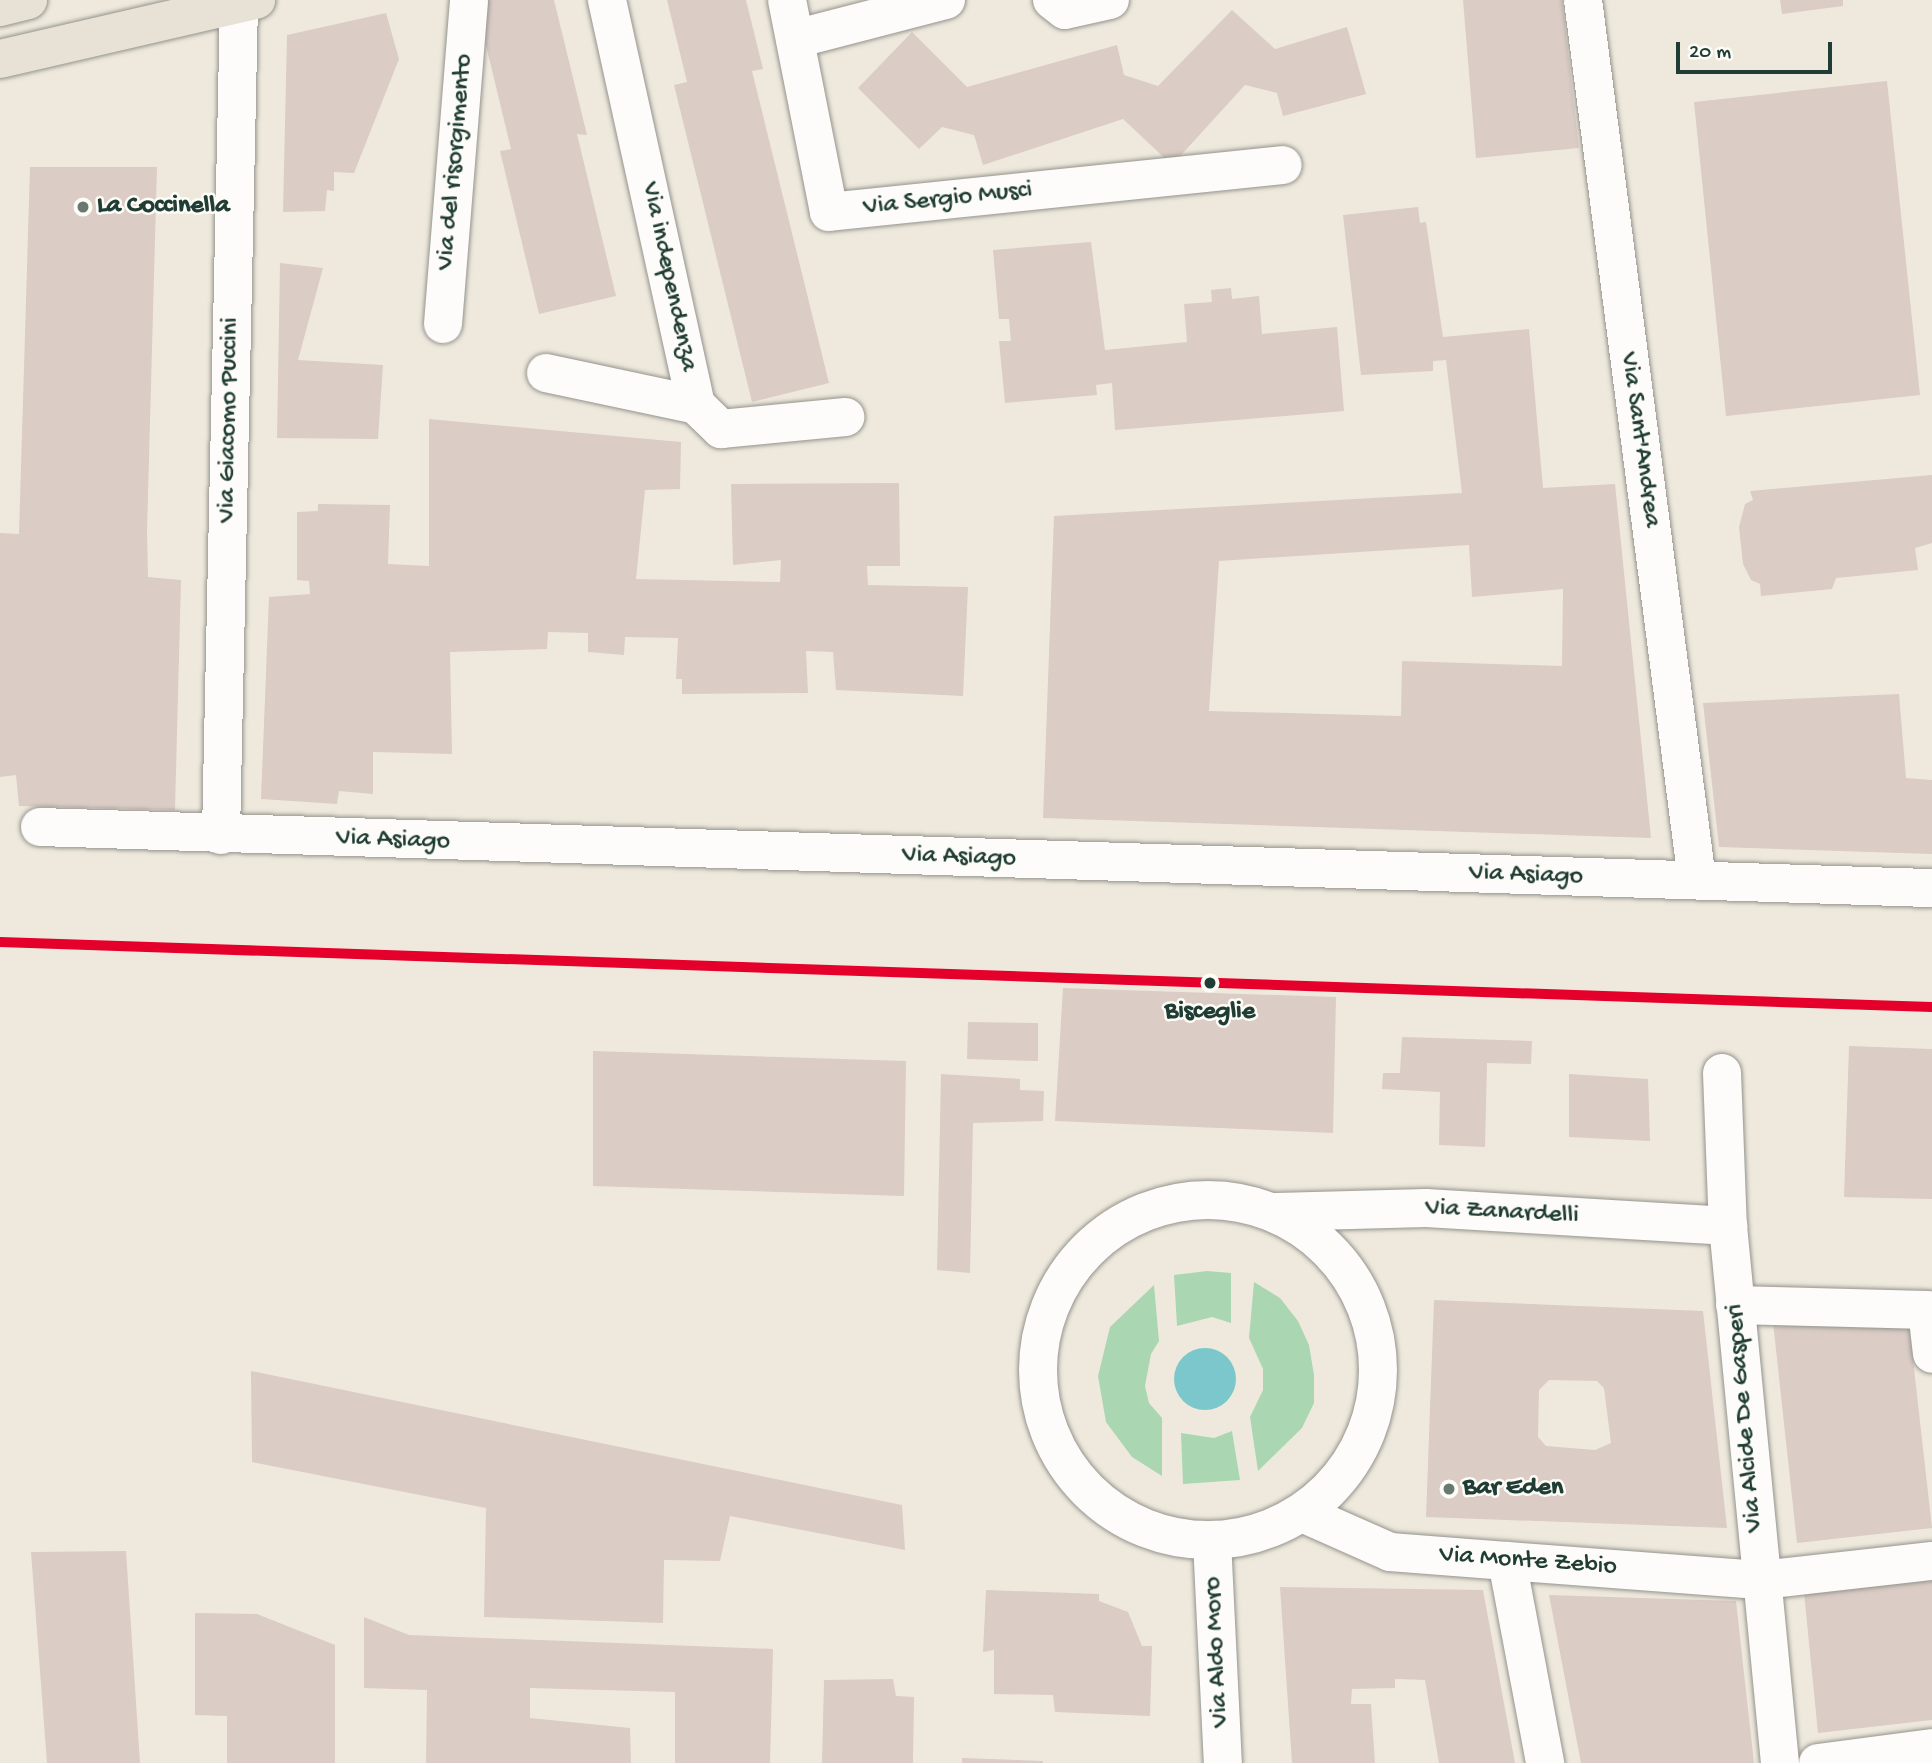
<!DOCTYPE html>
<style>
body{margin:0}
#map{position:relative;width:1932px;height:1763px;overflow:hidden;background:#efe9dd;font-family:"Gochi Hand",sans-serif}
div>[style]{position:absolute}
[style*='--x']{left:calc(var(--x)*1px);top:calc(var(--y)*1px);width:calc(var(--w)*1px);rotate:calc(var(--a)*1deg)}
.green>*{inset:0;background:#aad7b2}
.water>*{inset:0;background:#7cc7cc}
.round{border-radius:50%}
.building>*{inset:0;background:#dbccc5}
.roads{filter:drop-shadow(0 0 2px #93948d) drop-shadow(0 0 2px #93948d)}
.minor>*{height:38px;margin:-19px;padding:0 19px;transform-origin:19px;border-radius:19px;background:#fdfcfa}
.minor>.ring{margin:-19px;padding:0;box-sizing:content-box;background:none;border:38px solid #fdfcfa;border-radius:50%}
.major>*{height:38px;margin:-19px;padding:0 19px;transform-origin:19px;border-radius:19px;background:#e7e2d5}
.rail-1>*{height:10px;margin:-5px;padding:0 5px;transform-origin:5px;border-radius:5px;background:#e4002b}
.dots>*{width:19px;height:19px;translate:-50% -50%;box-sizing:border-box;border:4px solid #fdfcf7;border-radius:50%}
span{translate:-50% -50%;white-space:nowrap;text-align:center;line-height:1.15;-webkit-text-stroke:5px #fdfcf7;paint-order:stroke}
.street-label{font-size:26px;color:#1f3d34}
.poi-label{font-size:26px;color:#1f3d34;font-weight:700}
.left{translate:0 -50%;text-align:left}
.stop-label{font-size:26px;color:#1f3d34;font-weight:700}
.scale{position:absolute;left:1676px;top:42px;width:156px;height:32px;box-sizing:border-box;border:4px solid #1f3d34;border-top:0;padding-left:9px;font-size:21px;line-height:24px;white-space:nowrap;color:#1f3d34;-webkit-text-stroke:5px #fdfcf7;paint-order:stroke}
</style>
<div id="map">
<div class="green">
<div style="clip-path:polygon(1207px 1271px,1231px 1273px,1231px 1323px,1212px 1317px,1177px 1326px,1174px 1275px)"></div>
<div style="clip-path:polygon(1254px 1282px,1280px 1298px,1298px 1321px,1309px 1345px,1314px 1375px,1314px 1403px,1302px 1428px,1258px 1471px,1250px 1417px,1263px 1390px,1263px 1369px,1249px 1338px)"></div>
<div style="clip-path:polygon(1154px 1285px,1159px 1341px,1151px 1354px,1145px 1386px,1149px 1403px,1162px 1418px,1162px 1476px,1132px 1457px,1106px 1422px,1098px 1376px,1110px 1327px)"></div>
<div style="clip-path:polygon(1232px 1431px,1240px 1480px,1183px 1484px,1181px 1433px,1214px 1438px)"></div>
</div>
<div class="water">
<div class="round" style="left:1174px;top:1348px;width:62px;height:62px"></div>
</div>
<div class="building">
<div style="clip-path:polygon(475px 0,554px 0,587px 135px,577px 134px,616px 296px,539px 314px,500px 151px,511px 149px)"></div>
<div style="clip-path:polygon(667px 0,746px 0,763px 69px,752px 71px,829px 383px,752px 402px,674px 85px,687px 82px)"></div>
<div style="clip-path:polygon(1463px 0,1562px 0,1579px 148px,1476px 158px)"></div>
<div style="clip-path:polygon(1780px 0,1843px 0,1843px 6px,1782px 14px)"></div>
<div style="clip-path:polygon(1232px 10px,1275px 49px,1347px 27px,1366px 94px,1283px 116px,1277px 93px,1245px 85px,1172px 165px,1123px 119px,983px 165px,974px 135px,942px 127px,919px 149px,858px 88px,912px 32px,967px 87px,1117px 45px,1124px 75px,1158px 86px)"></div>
<div style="clip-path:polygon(386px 13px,399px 59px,354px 173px,334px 172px,334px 191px,327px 190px,325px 211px,283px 212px,287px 35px)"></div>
<div style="clip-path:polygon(1887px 81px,1920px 395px,1726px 416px,1694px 102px)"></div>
<div style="clip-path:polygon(30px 167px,157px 167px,147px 531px,148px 577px,181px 580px,175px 810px,19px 806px,16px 775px,0 777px,0 533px,19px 534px)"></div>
<div style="clip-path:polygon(evenodd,1418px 207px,1420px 223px,1426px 222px,1443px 337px,1529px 329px,1543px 488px,1615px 484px,1651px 838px,1043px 818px,1054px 516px,1462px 493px,1446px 360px,1433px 361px,1433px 371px,1361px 375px,1343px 215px,1418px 207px,1469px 545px,1472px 597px,1563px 589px,1562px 666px,1402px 661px,1401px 716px,1209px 711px,1219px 561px,1469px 545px)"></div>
<div style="clip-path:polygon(1091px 242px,1105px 350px,1187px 342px,1184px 304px,1212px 302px,1211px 290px,1231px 288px,1232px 299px,1259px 296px,1262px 334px,1337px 327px,1344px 411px,1115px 430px,1112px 383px,1096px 385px,1097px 395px,1005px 403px,999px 341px,1011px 341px,1009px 319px,999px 319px,993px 250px)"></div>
<div style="clip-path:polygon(280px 263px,323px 268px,298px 360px,383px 365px,378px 439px,277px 438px)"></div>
<div style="clip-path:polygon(429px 419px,681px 442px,680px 489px,645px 490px,636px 579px,780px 582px,781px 560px,733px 565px,731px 484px,899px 483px,900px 566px,867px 566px,868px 585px,968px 587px,963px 696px,836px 690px,833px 652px,806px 651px,808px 693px,682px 694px,682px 679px,676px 679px,678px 638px,625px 637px,624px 655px,588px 652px,588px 633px,548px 632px,547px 649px,450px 652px,452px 754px,373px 752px,373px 794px,339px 791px,337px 804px,261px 799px,269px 597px,310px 594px,309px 581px,297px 580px,297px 512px,318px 511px,318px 504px,390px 505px,388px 564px,429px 566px)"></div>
<div style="clip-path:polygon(1932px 475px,1932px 543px,1915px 548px,1918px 570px,1836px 578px,1832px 589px,1761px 596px,1760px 584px,1751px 580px,1743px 564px,1739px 527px,1745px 504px,1753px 500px,1750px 491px)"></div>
<div style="clip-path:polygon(1899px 694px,1906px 778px,1932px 780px,1932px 854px,1719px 847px,1703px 703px)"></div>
<div style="clip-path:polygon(1063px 988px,1336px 997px,1333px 1133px,1055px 1121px)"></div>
<div style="clip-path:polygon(968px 1022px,1038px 1023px,1038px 1061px,967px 1059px)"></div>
<div style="clip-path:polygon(1402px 1037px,1532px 1041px,1531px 1064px,1487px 1063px,1485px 1147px,1439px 1145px,1440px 1092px,1382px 1089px,1383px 1073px,1400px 1073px)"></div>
<div style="clip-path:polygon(1849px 1046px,1932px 1049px,1932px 1199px,1844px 1197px)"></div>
<div style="clip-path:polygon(593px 1051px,906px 1061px,904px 1196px,593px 1186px)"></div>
<div style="clip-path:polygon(941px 1074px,1020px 1079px,1020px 1090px,1044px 1091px,1043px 1121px,973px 1123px,970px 1273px,937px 1270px)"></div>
<div style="clip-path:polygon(1569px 1074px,1648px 1079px,1650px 1141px,1569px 1137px)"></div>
<div style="clip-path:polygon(evenodd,1434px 1300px,1703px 1311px,1727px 1528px,1426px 1517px,1434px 1300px,1549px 1380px,1597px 1381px,1604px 1388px,1611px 1443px,1595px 1450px,1546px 1446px,1538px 1437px,1539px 1390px,1549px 1380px)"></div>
<div style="clip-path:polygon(1772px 1313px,1908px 1315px,1932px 1528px,1797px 1543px)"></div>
<div style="clip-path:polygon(251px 1371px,902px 1505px,905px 1550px,730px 1516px,720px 1561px,664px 1560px,663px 1623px,484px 1617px,486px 1508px,252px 1462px)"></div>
<div style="clip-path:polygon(126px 1551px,140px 1763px,47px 1763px,31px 1552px)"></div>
<div style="clip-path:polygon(1932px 1578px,1932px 1720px,1818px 1733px,1804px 1593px)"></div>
<div style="clip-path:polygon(1280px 1587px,1483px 1590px,1515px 1763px,1439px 1763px,1425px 1680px,1395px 1679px,1395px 1688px,1352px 1689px,1351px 1704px,1371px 1704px,1375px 1763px,1292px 1763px)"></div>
<div style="clip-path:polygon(986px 1590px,1099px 1594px,1099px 1601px,1128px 1612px,1142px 1646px,1152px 1646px,1150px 1716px,1055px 1712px,1053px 1695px,994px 1694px,994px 1650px,983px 1652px)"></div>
<div style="clip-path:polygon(1549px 1595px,1736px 1601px,1754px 1763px,1581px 1763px)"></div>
<div style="clip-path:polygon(195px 1613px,257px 1614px,335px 1645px,335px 1763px,227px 1763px,227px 1716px,195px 1715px)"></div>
<div style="clip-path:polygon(364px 1617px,409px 1635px,773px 1649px,770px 1763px,675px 1763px,675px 1692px,530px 1688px,530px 1718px,630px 1728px,631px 1763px,426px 1763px,427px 1690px,364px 1688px)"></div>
<div style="clip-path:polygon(893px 1679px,896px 1696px,914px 1697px,913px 1763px,822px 1763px,824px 1680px)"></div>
<div style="clip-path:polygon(962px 1758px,1043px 1761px,1043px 1763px,962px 1763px)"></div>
</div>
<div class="roads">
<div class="minor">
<div style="--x:787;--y:0;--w:216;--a:78.8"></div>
<div style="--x:829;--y:212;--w:456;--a:-5.9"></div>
<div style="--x:1052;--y:0;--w:16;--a:38"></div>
<div style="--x:1065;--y:10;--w:46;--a:-12.5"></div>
<div style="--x:1583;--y:0;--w:887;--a:82.62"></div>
<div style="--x:795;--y:39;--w:156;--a:-14.5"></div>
<div style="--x:443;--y:324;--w:325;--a:-85.4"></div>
<div style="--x:546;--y:373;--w:153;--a:12"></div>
<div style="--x:696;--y:405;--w:415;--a:-102.4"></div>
<div style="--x:696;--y:405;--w:35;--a:44"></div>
<div style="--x:721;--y:429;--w:125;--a:-5.5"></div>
<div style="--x:40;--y:827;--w:1893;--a:1.85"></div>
<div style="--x:221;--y:835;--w:831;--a:-88.76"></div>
<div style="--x:1722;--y:1073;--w:153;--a:87.8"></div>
<div style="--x:1728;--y:1226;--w:540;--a:84.47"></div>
<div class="ring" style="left:1038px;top:1200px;width:302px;height:302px"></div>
<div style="--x:1276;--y:1212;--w:150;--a:-1.5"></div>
<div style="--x:1426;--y:1208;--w:303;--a:3.4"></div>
<div style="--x:1735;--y:1305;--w:192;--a:1.5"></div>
<div style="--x:1927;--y:1310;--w:44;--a:83.5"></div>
<div style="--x:1302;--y:1513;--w:96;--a:23.9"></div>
<div style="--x:1390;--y:1552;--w:117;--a:4.4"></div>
<div style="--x:1507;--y:1561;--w:256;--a:4.3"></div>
<div style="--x:1762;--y:1580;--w:171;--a:-6.4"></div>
<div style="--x:1212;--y:1541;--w:222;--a:87.2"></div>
<div style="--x:1507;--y:1561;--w:206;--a:79.3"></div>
<div style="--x:1818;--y:1763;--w:115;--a:-7.5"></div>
</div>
<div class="major">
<div style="--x:0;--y:7;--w:29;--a:-14"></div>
<div style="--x:0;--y:59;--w:263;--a:-13"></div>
</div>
</div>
<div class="rail-1">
<div style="--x:0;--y:942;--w:1933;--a:1.93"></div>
</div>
<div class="dots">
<div style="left:83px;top:207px;background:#68796f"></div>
<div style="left:1210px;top:983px;background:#1f3d34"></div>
<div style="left:1449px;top:1489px;background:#68796f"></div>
</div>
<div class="street-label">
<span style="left:456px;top:162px;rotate:-85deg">Via del risorgimento</span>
<span style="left:948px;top:200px;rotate:-6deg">Via Sergio Musci</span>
<span style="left:668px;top:277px;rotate:78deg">Via independenza</span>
<span style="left:230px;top:420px;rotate:-89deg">Via Giacomo Puccini</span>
<span style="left:1639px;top:440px;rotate:82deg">Via Sant'Andrea</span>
<span style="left:393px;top:841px;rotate:2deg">Via Asiago</span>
<span style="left:959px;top:858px;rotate:2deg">Via Asiago</span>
<span style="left:1526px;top:876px;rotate:2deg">Via Asiago</span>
<span style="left:1502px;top:1213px;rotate:3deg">Via Zanardelli</span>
<span style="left:1746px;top:1418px;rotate:-95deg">Via Alcide De Gasperi</span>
<span style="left:1528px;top:1562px;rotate:4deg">Via Monte Zebio</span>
<span style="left:1218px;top:1652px;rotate:-93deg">Via Aldo Moro</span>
</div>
<div class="poi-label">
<span class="left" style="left:97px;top:207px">La Coccinella</span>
<span class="left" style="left:1463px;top:1489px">Bar Eden</span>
</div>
<div class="stop-label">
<span style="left:1210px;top:1013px">Bisceglie</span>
</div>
<div class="scale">20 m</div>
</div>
